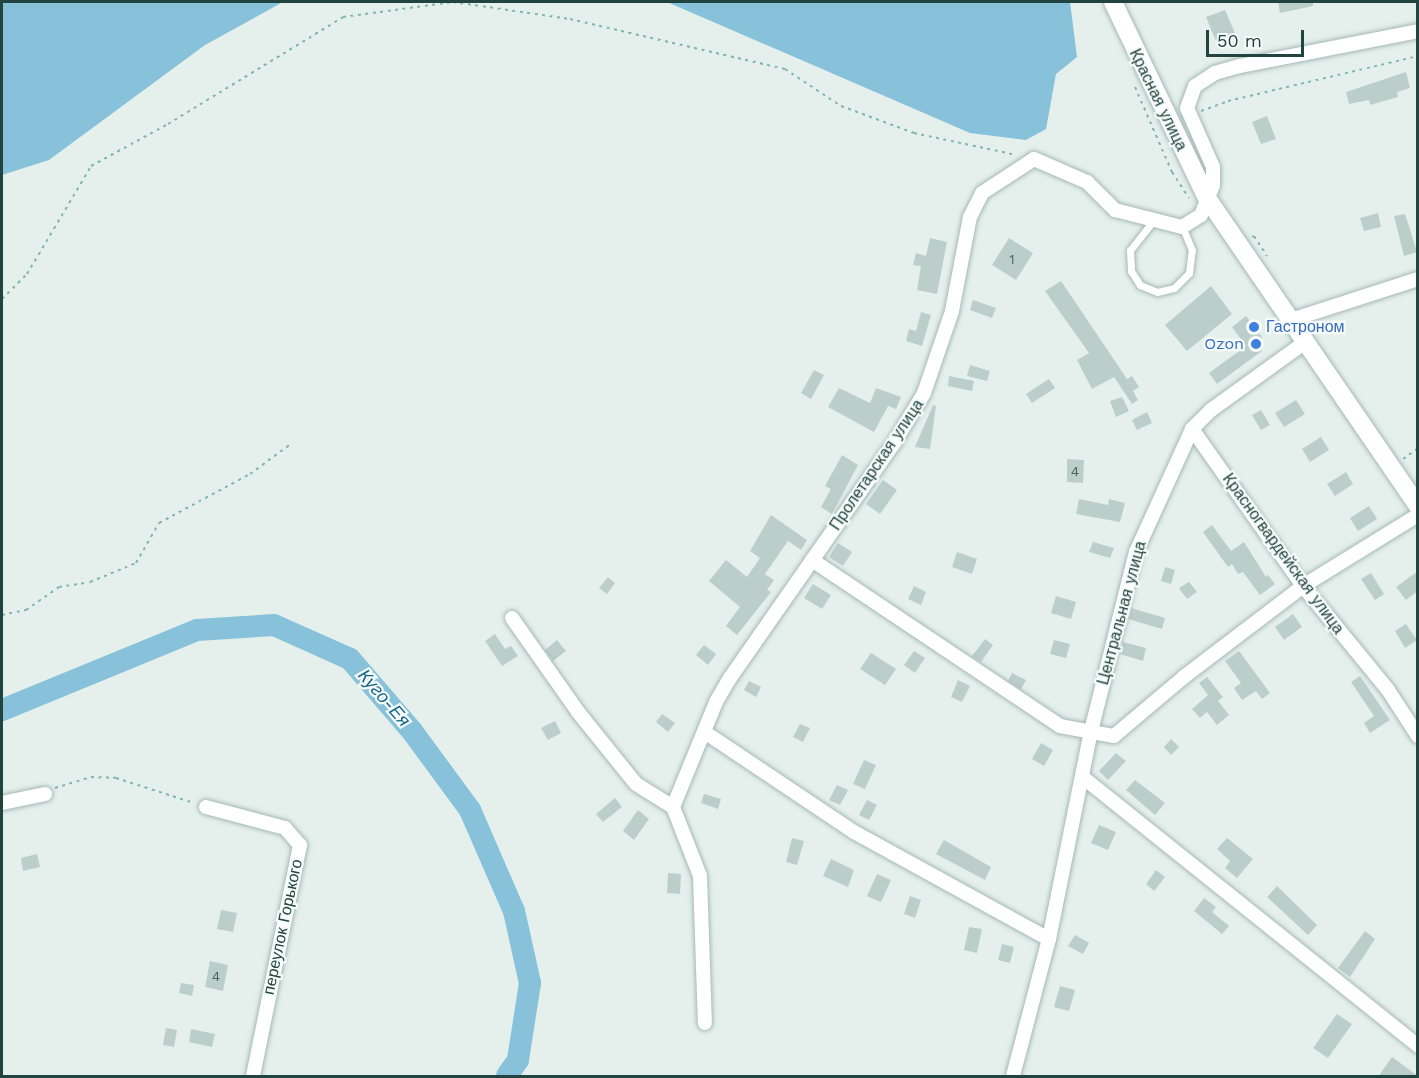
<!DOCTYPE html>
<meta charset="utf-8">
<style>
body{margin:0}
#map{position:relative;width:1419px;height:1078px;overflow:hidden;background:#e5f0ec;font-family:"Work Sans",sans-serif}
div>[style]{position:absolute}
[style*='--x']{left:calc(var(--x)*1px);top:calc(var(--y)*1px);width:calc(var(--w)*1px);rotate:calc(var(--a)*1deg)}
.water>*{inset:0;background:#87c2da}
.river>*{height:22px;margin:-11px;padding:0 11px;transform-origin:11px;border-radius:11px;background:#87c2da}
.building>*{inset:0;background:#bccec9}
.path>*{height:2px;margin-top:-1px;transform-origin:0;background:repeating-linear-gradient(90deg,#81b7ad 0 3px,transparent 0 7.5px)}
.roads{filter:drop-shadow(0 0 2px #a6b9b5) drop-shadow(0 0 2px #a6b9b5)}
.service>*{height:7px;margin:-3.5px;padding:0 3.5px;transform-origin:3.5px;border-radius:3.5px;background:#fff}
.minor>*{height:14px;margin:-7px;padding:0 7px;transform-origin:7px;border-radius:7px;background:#fff}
.tertiary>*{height:18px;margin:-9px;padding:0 9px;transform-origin:9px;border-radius:9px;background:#fff}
.dots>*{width:16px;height:16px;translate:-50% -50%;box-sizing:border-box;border:3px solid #f6fbf9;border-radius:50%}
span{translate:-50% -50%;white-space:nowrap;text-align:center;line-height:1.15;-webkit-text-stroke:4.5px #f6fbf9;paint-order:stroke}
.number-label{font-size:14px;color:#486662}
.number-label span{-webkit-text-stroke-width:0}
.street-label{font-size:16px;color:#214440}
.shop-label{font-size:16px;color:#366cbe}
.left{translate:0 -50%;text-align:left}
.right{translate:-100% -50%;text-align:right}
.water-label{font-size:18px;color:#136589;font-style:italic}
.frame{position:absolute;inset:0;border:3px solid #214440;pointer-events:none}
.scale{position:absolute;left:1206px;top:30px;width:98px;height:27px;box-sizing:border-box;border:3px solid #214440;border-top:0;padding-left:8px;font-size:18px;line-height:21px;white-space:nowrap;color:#214440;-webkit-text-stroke:4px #f6fbf9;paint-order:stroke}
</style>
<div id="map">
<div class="water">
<div style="clip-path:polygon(2px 2px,283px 2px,205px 45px,49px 160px,2px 175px)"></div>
<div style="clip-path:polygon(667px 2px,1070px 2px,1077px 57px,1056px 74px,1046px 129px,1026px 140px,970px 133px)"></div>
</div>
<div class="river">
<div style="--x:2;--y:710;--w:211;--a:-22.3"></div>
<div style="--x:197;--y:630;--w:77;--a:-3.7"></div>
<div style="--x:274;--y:625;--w:83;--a:24.1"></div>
<div style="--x:350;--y:659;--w:95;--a:49.3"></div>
<div style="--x:412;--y:731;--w:98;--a:53.7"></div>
<div style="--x:470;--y:810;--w:110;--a:66.5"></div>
<div style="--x:514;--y:911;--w:74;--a:77.5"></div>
<div style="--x:530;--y:983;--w:78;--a:98.9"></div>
<div style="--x:518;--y:1060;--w:19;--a:125"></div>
</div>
<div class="building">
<div style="clip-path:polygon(1278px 2px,1313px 2px,1313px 6px,1280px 13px)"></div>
<div style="clip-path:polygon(1225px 10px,1235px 33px,1216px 41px,1206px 17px)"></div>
<div style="clip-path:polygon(1406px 72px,1410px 88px,1397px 92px,1398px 97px,1370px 105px,1369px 100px,1349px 104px,1346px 92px)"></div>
<div style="clip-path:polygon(1267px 116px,1276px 139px,1261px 144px,1252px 122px)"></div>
<div style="clip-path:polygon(1378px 213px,1381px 227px,1364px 231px,1360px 218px)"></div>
<div style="clip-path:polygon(1405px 214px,1417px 252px,1404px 256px,1394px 216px)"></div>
<div style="clip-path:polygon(930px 238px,947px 242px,937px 294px,917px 290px,921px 266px,913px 265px,916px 253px,926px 256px)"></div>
<div style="clip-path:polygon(1009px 238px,1033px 253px,1016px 280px,992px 265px)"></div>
<div style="clip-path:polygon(1061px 281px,1127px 379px,1132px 376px,1139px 387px,1133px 391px,1138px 400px,1132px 404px,1114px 377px,1092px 389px,1077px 360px,1089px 353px,1045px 291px)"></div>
<div style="clip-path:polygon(1211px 286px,1232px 314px,1187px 351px,1165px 325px)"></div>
<div style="clip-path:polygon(973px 300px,996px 308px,992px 318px,970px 310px)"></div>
<div style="clip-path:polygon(921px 312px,931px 315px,922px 346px,906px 341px,909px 329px,916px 331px)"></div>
<div style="clip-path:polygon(1246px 316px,1262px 337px,1262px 351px,1217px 384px,1209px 373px,1246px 346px,1232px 327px)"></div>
<div style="clip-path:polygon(970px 365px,990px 371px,987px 381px,967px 376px)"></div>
<div style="clip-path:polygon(814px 370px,824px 375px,811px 399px,801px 393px)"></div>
<div style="clip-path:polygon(949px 376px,974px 381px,972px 391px,948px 386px)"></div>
<div style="clip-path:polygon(1049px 379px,1055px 388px,1032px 403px,1026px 394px)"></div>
<div style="clip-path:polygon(839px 388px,870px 403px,876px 388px,901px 397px,896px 409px,888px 406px,874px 432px,828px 407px)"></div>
<div style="clip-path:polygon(1122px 397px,1129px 411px,1116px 417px,1110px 401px)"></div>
<div style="clip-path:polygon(1296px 400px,1305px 414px,1284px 427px,1275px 413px)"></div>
<div style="clip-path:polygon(933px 405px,936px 406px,930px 449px,915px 447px)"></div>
<div style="clip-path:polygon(1261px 410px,1270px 425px,1261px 430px,1252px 415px)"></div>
<div style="clip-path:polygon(1147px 412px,1152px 423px,1137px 430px,1132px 420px)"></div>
<div style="clip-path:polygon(1321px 437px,1329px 450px,1310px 462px,1302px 449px)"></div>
<div style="clip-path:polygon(842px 455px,858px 465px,832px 514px,821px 507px,831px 489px,825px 486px)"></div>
<div style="clip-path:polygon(1067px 459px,1084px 460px,1083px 483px,1067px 482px)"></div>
<div style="clip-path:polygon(1346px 472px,1353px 484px,1335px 496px,1327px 484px)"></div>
<div style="clip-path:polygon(883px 480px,897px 490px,880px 514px,866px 504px)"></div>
<div style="clip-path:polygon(1079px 499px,1108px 505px,1109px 499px,1125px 503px,1120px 522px,1076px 514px)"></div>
<div style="clip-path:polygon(1369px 506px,1377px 519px,1358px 531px,1350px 518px)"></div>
<div style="clip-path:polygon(771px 515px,807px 540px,801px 550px,788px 541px,765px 574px,774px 580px,767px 590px,771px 592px,737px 635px,726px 626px,740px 607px,709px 581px,726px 560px,747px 577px,760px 558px,750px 551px)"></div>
<div style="clip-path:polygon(1212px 525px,1231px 551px,1244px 542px,1266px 577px,1268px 575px,1275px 584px,1260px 595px,1243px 572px,1238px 574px,1232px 564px,1228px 567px,1203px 532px)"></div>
<div style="clip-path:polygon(1093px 542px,1114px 548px,1110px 558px,1089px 552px)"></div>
<div style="clip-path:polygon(838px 543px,852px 552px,843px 566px,829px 557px)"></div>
<div style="clip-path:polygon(957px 552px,977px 559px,972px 574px,952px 567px)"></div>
<div style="clip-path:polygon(1165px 567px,1175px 570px,1171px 584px,1161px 581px)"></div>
<div style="clip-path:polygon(1418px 571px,1418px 591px,1406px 600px,1396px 587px)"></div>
<div style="clip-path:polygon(1371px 573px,1384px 594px,1375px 600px,1361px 579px)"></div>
<div style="clip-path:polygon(608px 577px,615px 583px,607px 594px,599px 588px)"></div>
<div style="clip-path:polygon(1189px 582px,1197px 592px,1187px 599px,1179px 588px)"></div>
<div style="clip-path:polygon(813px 584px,831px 595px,822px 609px,804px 598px)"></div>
<div style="clip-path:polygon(914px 586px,926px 592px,921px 605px,908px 599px)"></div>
<div style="clip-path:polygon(1056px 596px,1076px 602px,1071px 619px,1051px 613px)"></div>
<div style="clip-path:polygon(1131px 608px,1165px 618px,1162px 629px,1128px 619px)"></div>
<div style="clip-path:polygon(1293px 614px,1302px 627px,1284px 640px,1275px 627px)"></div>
<div style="clip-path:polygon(1406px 624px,1417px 640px,1405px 648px,1395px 631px)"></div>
<div style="clip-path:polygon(495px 634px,505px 649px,511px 646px,518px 656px,502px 666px,485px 641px)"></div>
<div style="clip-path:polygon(985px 639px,993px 645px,981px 662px,972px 656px)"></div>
<div style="clip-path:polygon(557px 640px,566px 651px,553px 661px,545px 650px)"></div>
<div style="clip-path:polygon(1054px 640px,1070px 644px,1066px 658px,1050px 654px)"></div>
<div style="clip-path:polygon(1123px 642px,1146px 648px,1143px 661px,1120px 654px)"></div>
<div style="clip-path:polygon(704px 645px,716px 654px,708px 665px,696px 655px)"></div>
<div style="clip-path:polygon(914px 651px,925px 658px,915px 673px,904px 665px)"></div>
<div style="clip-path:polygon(1239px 651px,1270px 693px,1262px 699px,1256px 691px,1242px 700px,1234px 688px,1241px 683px,1225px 661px)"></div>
<div style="clip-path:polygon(871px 653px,896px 669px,885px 685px,860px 669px)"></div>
<div style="clip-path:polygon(1012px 673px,1026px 680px,1021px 689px,1008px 681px)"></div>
<div style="clip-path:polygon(1360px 676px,1390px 720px,1370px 733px,1364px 723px,1374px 716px,1351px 682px)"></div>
<div style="clip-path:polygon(1207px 677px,1223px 697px,1218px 701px,1229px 715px,1217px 725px,1207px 712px,1200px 718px,1192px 709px,1208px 695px,1199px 683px)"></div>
<div style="clip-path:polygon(958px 680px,970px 686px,962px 702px,951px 697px)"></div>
<div style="clip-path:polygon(749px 681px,761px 687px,756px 697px,744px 690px)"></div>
<div style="clip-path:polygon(662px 714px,675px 723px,668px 732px,656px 722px)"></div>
<div style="clip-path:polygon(555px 721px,561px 733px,548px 740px,541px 728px)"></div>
<div style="clip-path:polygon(800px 724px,810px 728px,803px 742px,793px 737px)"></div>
<div style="clip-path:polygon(1171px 739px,1179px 747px,1171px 755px,1164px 747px)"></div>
<div style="clip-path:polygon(1041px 743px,1053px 750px,1044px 766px,1032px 759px)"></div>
<div style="clip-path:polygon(1116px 753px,1126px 761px,1108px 780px,1099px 771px)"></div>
<div style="clip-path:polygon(864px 760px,876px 765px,865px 789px,853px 784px)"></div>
<div style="clip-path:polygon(1135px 780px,1165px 803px,1155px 815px,1126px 790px)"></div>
<div style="clip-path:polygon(837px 785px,848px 790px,840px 805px,829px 800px)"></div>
<div style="clip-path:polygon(704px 794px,721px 799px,718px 809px,701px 803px)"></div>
<div style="clip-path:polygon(615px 798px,622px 807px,603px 822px,596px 814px)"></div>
<div style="clip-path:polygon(867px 800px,877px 805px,869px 820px,859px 815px)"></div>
<div style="clip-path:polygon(638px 810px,649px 819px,634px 840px,623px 831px)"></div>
<div style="clip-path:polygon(1099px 825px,1116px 832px,1108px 850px,1091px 843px)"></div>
<div style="clip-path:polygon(792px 838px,804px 841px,797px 865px,786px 862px)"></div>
<div style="clip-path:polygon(1227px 838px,1253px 859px,1237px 878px,1225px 868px,1230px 861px,1217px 849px)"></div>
<div style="clip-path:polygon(944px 840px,991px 867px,985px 880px,936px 854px)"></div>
<div style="clip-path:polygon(37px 854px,40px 867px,23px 871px,21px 858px)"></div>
<div style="clip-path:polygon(831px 859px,854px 870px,848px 887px,823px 876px)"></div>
<div style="clip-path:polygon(1156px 870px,1165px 877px,1154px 891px,1146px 884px)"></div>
<div style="clip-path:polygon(668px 873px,681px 874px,680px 894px,667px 893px)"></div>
<div style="clip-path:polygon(877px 874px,891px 880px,881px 902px,867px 896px)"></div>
<div style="clip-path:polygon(1277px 886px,1317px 925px,1308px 935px,1267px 897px)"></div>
<div style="clip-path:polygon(910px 896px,921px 900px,915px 918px,904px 914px)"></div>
<div style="clip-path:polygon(1204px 898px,1216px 907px,1212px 912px,1229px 926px,1222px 934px,1194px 911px)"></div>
<div style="clip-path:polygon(221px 910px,237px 913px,233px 932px,217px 929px)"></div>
<div style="clip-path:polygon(969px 927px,982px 929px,977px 953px,964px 950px)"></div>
<div style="clip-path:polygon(1365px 931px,1375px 939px,1350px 977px,1338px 968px)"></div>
<div style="clip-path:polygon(1075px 935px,1089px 943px,1083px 954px,1068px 946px)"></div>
<div style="clip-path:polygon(1002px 944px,1014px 947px,1010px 963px,998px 960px)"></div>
<div style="clip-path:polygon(210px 961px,228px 965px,223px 991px,205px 987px)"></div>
<div style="clip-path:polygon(181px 983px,194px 985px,192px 996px,179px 993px)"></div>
<div style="clip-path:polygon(1060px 986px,1075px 990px,1069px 1011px,1054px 1007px)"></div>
<div style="clip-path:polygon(1337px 1014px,1352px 1024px,1328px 1058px,1313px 1048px)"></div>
<div style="clip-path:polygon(166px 1028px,177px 1030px,174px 1047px,163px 1045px)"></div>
<div style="clip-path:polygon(191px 1029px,215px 1034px,212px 1047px,189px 1042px)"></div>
<div style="clip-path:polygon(1392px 1057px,1418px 1076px,1418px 1077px,1378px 1077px)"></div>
</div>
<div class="path">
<div style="--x:1135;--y:87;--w:93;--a:66.5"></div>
<div style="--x:1172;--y:172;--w:31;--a:57"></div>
<div style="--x:1201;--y:111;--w:29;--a:-20"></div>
<div style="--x:1228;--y:101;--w:195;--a:-13.3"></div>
<div style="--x:1252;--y:237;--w:2;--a:-27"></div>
<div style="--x:1254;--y:236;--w:24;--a:57"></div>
<div style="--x:2;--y:299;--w:35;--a:-45"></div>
<div style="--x:27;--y:274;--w:126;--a:-59.3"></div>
<div style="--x:91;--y:166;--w:88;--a:-28.6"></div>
<div style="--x:168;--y:124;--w:205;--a:-31.4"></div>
<div style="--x:343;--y:17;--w:111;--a:-7.8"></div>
<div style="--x:453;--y:2;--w:118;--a:8.3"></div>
<div style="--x:570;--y:19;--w:221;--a:13.1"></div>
<div style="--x:785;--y:69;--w:67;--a:33.5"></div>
<div style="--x:841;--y:106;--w:78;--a:20.3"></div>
<div style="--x:914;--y:133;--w:105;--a:12.1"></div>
<div style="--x:1403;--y:459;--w:19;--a:-36"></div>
<div style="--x:2;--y:615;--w:25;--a:-12"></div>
<div style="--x:26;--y:610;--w:40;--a:-34.9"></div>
<div style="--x:59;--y:587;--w:31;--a:-9"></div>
<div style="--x:90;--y:582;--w:50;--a:-22.4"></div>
<div style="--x:136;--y:563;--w:46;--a:-60.1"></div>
<div style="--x:159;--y:523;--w:103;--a:-28.3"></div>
<div style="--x:250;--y:474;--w:52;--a:-36.4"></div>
<div style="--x:55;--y:788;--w:38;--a:-17"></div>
<div style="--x:91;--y:777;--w:25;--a:2"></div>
<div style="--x:116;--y:778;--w:82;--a:17.8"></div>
</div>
<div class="roads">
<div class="service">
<div style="--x:1153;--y:221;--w:37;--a:128"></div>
<div style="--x:1130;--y:250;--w:21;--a:87"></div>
<div style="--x:1131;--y:271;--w:17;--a:57"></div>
<div style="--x:1140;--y:285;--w:18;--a:22"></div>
<div style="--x:1157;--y:292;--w:17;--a:-13"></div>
<div style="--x:1174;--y:288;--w:21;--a:-45"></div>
<div style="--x:1189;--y:273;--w:23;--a:-83"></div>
<div style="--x:1192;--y:250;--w:25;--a:-113"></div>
</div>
<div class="minor">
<div style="--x:1291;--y:320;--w:133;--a:-17.9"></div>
<div style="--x:1192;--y:429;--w:192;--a:54.7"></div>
<div style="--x:1303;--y:586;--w:134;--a:50.7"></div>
<div style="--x:1388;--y:690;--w:55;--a:56.9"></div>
<div style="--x:812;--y:560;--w:298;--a:33.8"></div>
<div style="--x:1060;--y:726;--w:55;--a:10.5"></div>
<div style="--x:1114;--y:736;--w:93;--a:-40.2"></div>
<div style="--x:1185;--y:676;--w:148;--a:-37.3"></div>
<div style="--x:1303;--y:586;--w:135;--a:-31.7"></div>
<div style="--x:512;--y:618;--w:115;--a:54.9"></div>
<div style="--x:578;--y:712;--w:92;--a:51.1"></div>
<div style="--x:636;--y:784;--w:44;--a:31.9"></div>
<div style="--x:673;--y:807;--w:74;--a:68.6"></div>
<div style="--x:700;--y:876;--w:147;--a:88.1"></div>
<div style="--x:706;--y:733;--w:178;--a:33.8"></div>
<div style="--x:854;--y:832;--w:222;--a:28.8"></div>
<div style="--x:1085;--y:779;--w:427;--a:38.7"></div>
<div style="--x:2;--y:803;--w:44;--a:-11.8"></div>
<div style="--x:206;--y:807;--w:82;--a:14.9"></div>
<div style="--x:285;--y:828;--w:23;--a:49"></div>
<div style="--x:300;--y:845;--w:236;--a:101.5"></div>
<div style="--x:673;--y:807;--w:113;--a:-67.7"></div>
<div style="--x:716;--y:702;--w:28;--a:-60"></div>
<div style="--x:730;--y:678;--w:287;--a:-55.1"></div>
<div style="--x:894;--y:443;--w:58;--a:-59"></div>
<div style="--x:924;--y:393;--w:87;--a:-71.1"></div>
<div style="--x:952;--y:311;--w:96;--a:-79.2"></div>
<div style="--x:970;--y:217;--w:27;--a:-63"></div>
<div style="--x:982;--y:193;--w:62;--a:-33.2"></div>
<div style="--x:1034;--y:159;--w:58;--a:23.5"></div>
<div style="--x:1087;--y:182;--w:40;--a:45"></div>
<div style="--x:1115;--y:210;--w:69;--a:14.2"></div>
<div style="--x:1182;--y:227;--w:22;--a:-32"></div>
<div style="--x:1201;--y:215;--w:32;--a:-68"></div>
<div style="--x:1213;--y:185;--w:18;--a:-90"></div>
<div style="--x:1213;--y:167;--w:64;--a:-113.8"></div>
<div style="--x:1187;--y:108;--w:23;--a:-70"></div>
<div style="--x:1195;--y:86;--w:24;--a:-33"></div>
<div style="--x:1215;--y:73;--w:26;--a:-16"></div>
<div style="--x:1240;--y:66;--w:181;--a:-11.1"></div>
<div style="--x:1013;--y:1076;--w:142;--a:-75.3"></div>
<div style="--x:1049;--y:939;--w:212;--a:-78.6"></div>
<div style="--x:1091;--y:731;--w:185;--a:-75.9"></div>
<div style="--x:1136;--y:552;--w:135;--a:-65.5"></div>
<div style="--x:1192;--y:429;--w:27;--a:-45"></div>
<div style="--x:1211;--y:410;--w:115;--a:-35.8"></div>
</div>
<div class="tertiary">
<div style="--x:1113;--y:2;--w:217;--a:64.4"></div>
<div style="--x:1207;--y:198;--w:373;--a:55.6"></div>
</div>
</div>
<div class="dots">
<div style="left:1254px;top:327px;background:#3f7fe0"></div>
<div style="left:1256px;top:344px;background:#3f7fe0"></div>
</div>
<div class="number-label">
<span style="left:1012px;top:259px">1</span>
<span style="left:1075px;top:471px">4</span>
<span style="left:216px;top:976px">4</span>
</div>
<div class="street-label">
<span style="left:1158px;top:100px;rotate:64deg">Красная улица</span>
<span style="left:877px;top:465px;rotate:-56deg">Пролетарская улица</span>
<span style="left:1283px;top:554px;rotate:54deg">Красногвардейская улица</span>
<span style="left:1122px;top:613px;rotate:-75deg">Центральная улица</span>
<span style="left:283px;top:927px;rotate:-78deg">переулок Горького</span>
</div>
<div class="shop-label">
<span class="left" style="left:1266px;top:327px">Гастроном</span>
<span class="right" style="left:1244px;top:344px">Ozon</span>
</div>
<div class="water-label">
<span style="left:384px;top:698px;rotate:49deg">Куго-Ея</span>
</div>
<div class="frame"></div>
<div class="scale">50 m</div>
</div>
